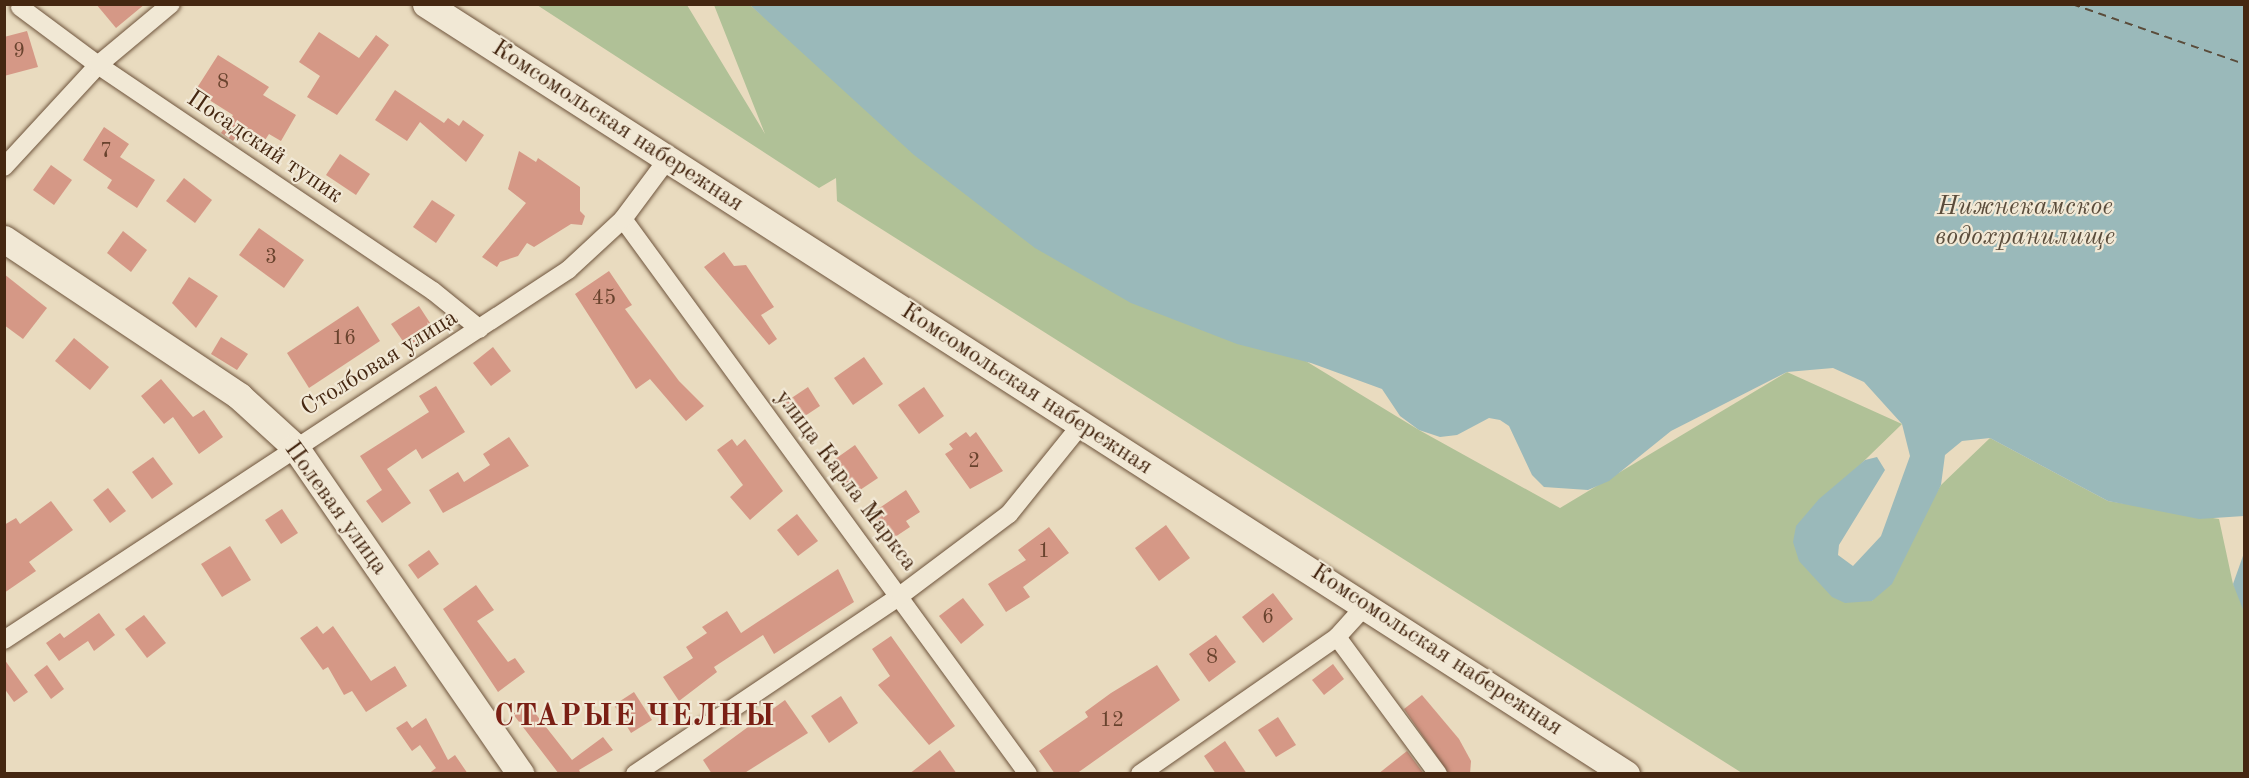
<!DOCTYPE html>
<meta charset="utf-8">
<style>
body{margin:0}
#map{position:relative;width:2249px;height:778px;overflow:hidden;background:#e9dbbf;font-family:"Old Standard TT",serif}
div>[style]{position:absolute}
[style*='--x']{left:calc(var(--x)*1px);top:calc(var(--y)*1px);width:calc(var(--w)*1px);rotate:calc(var(--a)*1deg)}
.green>*{inset:0;background:#b0c197}
.water>*{inset:0;background:#9ab9ba}
.ferry>*{height:1.5px;margin-top:-0.75px;transform-origin:0;background:repeating-linear-gradient(90deg,#5a4c3b 0 8px,transparent 0 14px)}
.building>*{inset:0;background:#d59886}
.roads{filter:drop-shadow(0 0 2px #6e543c) drop-shadow(0 0 2px #6e543c)}
.street>*{height:18px;margin:-9px;padding:0 9px;transform-origin:9px;border-radius:9px;background:#f1e8d5}
.secondary>*{height:27px;margin:-13.5px;padding:0 13.5px;transform-origin:13.5px;border-radius:13.5px;background:#f1e8d5}
span{translate:-50% -50%;white-space:nowrap;text-align:center;line-height:1.15;-webkit-text-stroke:4.5px #f1e8d5;paint-order:stroke}
.number-label{font-size:21px;color:#69432e}
.number-label span{-webkit-text-stroke-width:0}
.street-label{font-size:24px;color:#452711}
.water-label{font-size:26px;color:#5a4c3b;font-style:italic}
.district-label{font-size:30px;color:#7a1f14;font-weight:700;letter-spacing:1.5px}
.frame{position:absolute;inset:0;border:6px solid #452711;pointer-events:none}
</style>
<div id="map">
<div class="green">
<div style="clip-path:polygon(537px 5px,687px 5px,765px 134px,714px 5px,750px 5px,824px 68px,1419px 430px,1560px 508px,1787px 372px,1902px 424px,1796px 527px,1872px 601px,1941px 485px,1990px 438px,2108px 501px,2219px 519px,2233px 584px,2244px 604px,2244px 773px,1742px 773px,837px 201px,836px 178px,819px 188px)"></div>
</div>
<div class="water">
<div style="clip-path:polygon(750px 5px,2244px 5px,2244px 516px,2199px 519px,2108px 501px,1990px 438px,1962px 441px,1945px 455px,1941px 485px,1892px 584px,1872px 601px,1845px 603px,1832px 597px,1799px 561px,1793px 542px,1796px 526px,1819px 499px,1865px 460px,1877px 457px,1885px 470px,1839px 545px,1838px 555px,1853px 566px,1881px 536px,1910px 456px,1902px 424px,1864px 382px,1833px 368px,1787px 372px,1671px 431px,1609px 481px,1588px 490px,1544px 487px,1532px 475px,1509px 426px,1500px 420px,1489px 418px,1457px 435px,1440px 437px,1419px 430px,1400px 416px,1382px 389px,1311px 363px,1237px 344px,1131px 303px,1035px 248px,914px 155px)"></div>
<div style="clip-path:polygon(2244px 553px,2244px 612px,2233px 584px)"></div>
</div>
<div class="ferry">
<div style="--x:2072;--y:4;--w:182;--a:19.2"></div>
</div>
<div class="building">
<div style="clip-path:polygon(96px 4px,145px 4px,116px 28px)"></div>
<div style="clip-path:polygon(27px 31px,38px 67px,4px 76px,4px 37px)"></div>
<div style="clip-path:polygon(319px 32px,359px 58px,376px 35px,389px 45px,337px 115px,307px 97px,320px 76px,299px 62px)"></div>
<div style="clip-path:polygon(218px 55px,269px 87px,263px 95px,296px 115px,281px 141px,269px 134px,263px 143px,241px 129px,233px 141px,221px 133px,233px 115px,195px 91px)"></div>
<div style="clip-path:polygon(395px 90px,444px 123px,448px 118px,459px 126px,463px 120px,484px 135px,466px 162px,420px 122px,407px 141px,375px 120px)"></div>
<div style="clip-path:polygon(104px 127px,129px 144px,120px 157px,155px 180px,137px 208px,107px 188px,112px 180px,83px 160px)"></div>
<div style="clip-path:polygon(519px 151px,536px 162px,538px 158px,580px 187px,580px 211px,585px 216px,582px 225px,571px 224px,534px 247px,527px 243px,518px 256px,500px 262px,497px 267px,482px 257px,526px 203px,508px 189px)"></div>
<div style="clip-path:polygon(340px 154px,370px 174px,356px 195px,326px 175px)"></div>
<div style="clip-path:polygon(51px 165px,72px 180px,54px 205px,33px 190px)"></div>
<div style="clip-path:polygon(184px 178px,212px 200px,195px 223px,166px 201px)"></div>
<div style="clip-path:polygon(432px 200px,455px 215px,436px 243px,413px 227px)"></div>
<div style="clip-path:polygon(259px 228px,304px 260px,284px 288px,239px 255px)"></div>
<div style="clip-path:polygon(123px 231px,147px 250px,131px 272px,107px 253px)"></div>
<div style="clip-path:polygon(724px 252px,734px 266px,746px 265px,774px 307px,761px 315px,777px 339px,769px 345px,704px 267px)"></div>
<div style="clip-path:polygon(609px 271px,632px 305px,625px 309px,679px 381px,704px 406px,686px 421px,650px 379px,636px 389px,575px 294px)"></div>
<div style="clip-path:polygon(4px 274px,47px 308px,23px 339px,4px 325px)"></div>
<div style="clip-path:polygon(189px 277px,218px 296px,196px 328px,172px 303px)"></div>
<div style="clip-path:polygon(358px 306px,380px 341px,309px 388px,287px 353px)"></div>
<div style="clip-path:polygon(419px 306px,434px 329px,407px 347px,391px 324px)"></div>
<div style="clip-path:polygon(221px 337px,248px 354px,237px 370px,211px 354px)"></div>
<div style="clip-path:polygon(74px 338px,109px 367px,90px 390px,55px 361px)"></div>
<div style="clip-path:polygon(493px 347px,511px 371px,491px 386px,473px 363px)"></div>
<div style="clip-path:polygon(864px 357px,883px 384px,853px 405px,834px 378px)"></div>
<div style="clip-path:polygon(161px 379px,193px 417px,204px 410px,223px 437px,199px 454px,173px 417px,164px 424px,141px 396px)"></div>
<div style="clip-path:polygon(436px 386px,465px 432px,422px 459px,416px 449px,387px 469px,411px 503px,382px 523px,366px 501px,382px 490px,360px 456px,429px 412px,419px 396px)"></div>
<div style="clip-path:polygon(808px 387px,820px 406px,796px 422px,784px 403px)"></div>
<div style="clip-path:polygon(924px 387px,944px 416px,919px 434px,898px 405px)"></div>
<div style="clip-path:polygon(966px 432px,970px 437px,976px 432px,1003px 471px,970px 489px,945px 454px,953px 449px,949px 444px)"></div>
<div style="clip-path:polygon(509px 437px,529px 466px,443px 513px,429px 490px,458px 472px,464px 482px,490px 465px,483px 454px)"></div>
<div style="clip-path:polygon(732px 439px,737px 446px,745px 439px,783px 491px,750px 520px,730px 497px,743px 485px,717px 450px)"></div>
<div style="clip-path:polygon(855px 445px,878px 478px,854px 494px,831px 462px)"></div>
<div style="clip-path:polygon(153px 457px,173px 484px,152px 499px,132px 472px)"></div>
<div style="clip-path:polygon(108px 488px,126px 511px,110px 523px,93px 500px)"></div>
<div style="clip-path:polygon(906px 490px,920px 512px,906px 521px,910px 527px,889px 541px,872px 513px)"></div>
<div style="clip-path:polygon(51px 501px,73px 530px,29px 562px,36px 571px,4px 593px,4px 525px,16px 518px,20px 524px)"></div>
<div style="clip-path:polygon(282px 509px,298px 533px,281px 544px,265px 520px)"></div>
<div style="clip-path:polygon(797px 514px,818px 541px,798px 556px,777px 530px)"></div>
<div style="clip-path:polygon(1166px 525px,1190px 558px,1159px 581px,1135px 548px)"></div>
<div style="clip-path:polygon(1049px 527px,1069px 553px,1023px 587px,1030px 597px,1006px 612px,988px 584px,1026px 560px,1018px 550px)"></div>
<div style="clip-path:polygon(230px 546px,251px 580px,222px 597px,201px 564px)"></div>
<div style="clip-path:polygon(429px 550px,439px 564px,418px 579px,408px 565px)"></div>
<div style="clip-path:polygon(838px 569px,854px 602px,774px 654px,763px 635px,714px 667px,717px 672px,679px 701px,663px 677px,693px 658px,686px 647px,707px 633px,702px 627px,727px 611px,741px 633px)"></div>
<div style="clip-path:polygon(476px 585px,494px 610px,477px 621px,508px 662px,515px 658px,525px 672px,498px 692px,443px 609px)"></div>
<div style="clip-path:polygon(1273px 593px,1293px 619px,1263px 643px,1242px 617px)"></div>
<div style="clip-path:polygon(963px 598px,984px 625px,961px 644px,939px 616px)"></div>
<div style="clip-path:polygon(99px 613px,115px 635px,94px 651px,88px 641px,59px 661px,46px 643px,60px 633px,64px 638px)"></div>
<div style="clip-path:polygon(144px 615px,166px 643px,147px 658px,125px 629px)"></div>
<div style="clip-path:polygon(317px 626px,323px 634px,333px 626px,371px 681px,395px 666px,407px 686px,366px 712px,352px 691px,344px 695px,328px 667px,323px 670px,300px 638px)"></div>
<div style="clip-path:polygon(1216px 635px,1236px 662px,1209px 682px,1189px 654px)"></div>
<div style="clip-path:polygon(891px 636px,955px 726px,929px 745px,878px 685px,890px 676px,872px 649px)"></div>
<div style="clip-path:polygon(4px 659px,28px 692px,14px 702px,4px 688px)"></div>
<div style="clip-path:polygon(1333px 664px,1344px 679px,1324px 695px,1312px 680px)"></div>
<div style="clip-path:polygon(47px 665px,64px 689px,51px 699px,34px 675px)"></div>
<div style="clip-path:polygon(1157px 665px,1180px 700px,1076px 774px,1055px 774px,1039px 751px,1088px 717px,1085px 712px,1111px 693px)"></div>
<div style="clip-path:polygon(634px 692px,652px 720px,631px 733px,614px 705px)"></div>
<div style="clip-path:polygon(1422px 695px,1459px 739px,1471px 761px,1470px 774px,1449px 774px,1404px 709px)"></div>
<div style="clip-path:polygon(841px 696px,858px 723px,829px 743px,811px 716px)"></div>
<div style="clip-path:polygon(785px 700px,808px 733px,743px 774px,712px 774px,703px 760px)"></div>
<div style="clip-path:polygon(527px 703px,572px 760px,603px 737px,613px 750px,579px 770px,581px 774px,559px 774px,513px 714px)"></div>
<div style="clip-path:polygon(1278px 717px,1296px 745px,1276px 757px,1258px 730px)"></div>
<div style="clip-path:polygon(426px 718px,448px 760px,455px 755px,468px 774px,428px 774px,436px 768px,420px 745px,412px 751px,396px 728px,407px 721px,412px 728px)"></div>
<div style="clip-path:polygon(1225px 741px,1247px 774px,1216px 774px,1204px 756px)"></div>
<div style="clip-path:polygon(940px 750px,957px 774px,909px 774px)"></div>
<div style="clip-path:polygon(1407px 751px,1424px 774px,1378px 774px)"></div>
</div>
<div class="roads">
<div class="street">
<div style="--x:20;--y:7;--w:97;--a:36.6"></div>
<div style="--x:98;--y:65;--w:404;--a:34"></div>
<div style="--x:433;--y:291;--w:60;--a:39"></div>
<div style="--x:4;--y:167;--w:139;--a:-47.3"></div>
<div style="--x:98;--y:65;--w:95;--a:-39.9"></div>
<div style="--x:623;--y:219;--w:687;--a:53.88"></div>
<div style="--x:1337;--y:637;--w:170;--a:53.6"></div>
<div style="--x:4;--y:640;--w:675;--a:-33.27"></div>
<div style="--x:568;--y:270;--w:75;--a:-42.8"></div>
<div style="--x:623;--y:219;--w:74;--a:-53.3"></div>
<div style="--x:635;--y:774;--w:321;--a:-33.9"></div>
<div style="--x:901;--y:595;--w:135;--a:-36.9"></div>
<div style="--x:1009;--y:514;--w:113;--a:-51.1"></div>
<div style="--x:1140;--y:774;--w:240;--a:-34.8"></div>
<div style="--x:1337;--y:637;--w:43;--a:-47.8"></div>
</div>
<div class="secondary">
<div style="--x:426;--y:4;--w:1426;--a:32.69"></div>
<div style="--x:4;--y:239;--w:283;--a:33.7"></div>
<div style="--x:239;--y:396;--w:76;--a:42.3"></div>
<div style="--x:295;--y:447;--w:397;--a:55.4"></div>
</div>
</div>
<div class="number-label">
<span style="left:19px;top:52px">9</span>
<span style="left:223px;top:83px">8</span>
<span style="left:106px;top:152px">7</span>
<span style="left:271px;top:258px">3</span>
<span style="left:604px;top:299px">45</span>
<span style="left:344px;top:339px">16</span>
<span style="left:974px;top:462px">2</span>
<span style="left:1044px;top:552px">1</span>
<span style="left:1268px;top:618px">6</span>
<span style="left:1212px;top:658px">8</span>
<span style="left:1112px;top:721px">12</span>
</div>
<div class="street-label">
<span style="left:617px;top:127px;rotate:33deg">Комсомольская набережная</span>
<span style="left:264px;top:148px;rotate:34deg">Посадский тупик</span>
<span style="left:380px;top:364px;rotate:-32deg">Столбовая улица</span>
<span style="left:1026px;top:390px;rotate:33deg">Комсомольская набережная</span>
<span style="left:845px;top:481px;rotate:53deg">улица Карла Маркса</span>
<span style="left:335px;top:509px;rotate:54deg">Полевая улица</span>
<span style="left:1436px;top:651px;rotate:33deg">Комсомольская набережная</span>
</div>
<div class="water-label">
<span style="left:2025px;top:223px">Нижнекамское<br>водохранилище</span>
</div>
<div class="district-label">
<span style="left:635px;top:717px">СТАРЫЕ ЧЕЛНЫ</span>
</div>
<div class="frame"></div>
</div>
